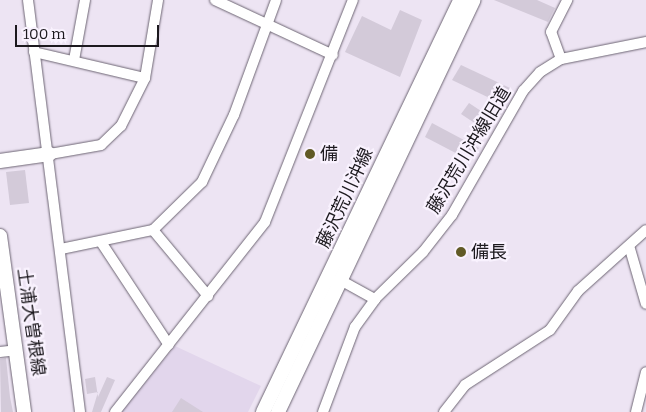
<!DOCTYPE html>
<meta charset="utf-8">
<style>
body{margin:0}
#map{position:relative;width:646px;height:412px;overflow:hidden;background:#ede4f3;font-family:Bitter,"Noto Sans JP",serif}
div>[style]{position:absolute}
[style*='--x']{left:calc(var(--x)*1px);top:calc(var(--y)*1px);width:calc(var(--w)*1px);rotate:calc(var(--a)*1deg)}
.built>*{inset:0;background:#e2d6ec}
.building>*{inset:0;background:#d3cad9}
.roads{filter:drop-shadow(0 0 1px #6d6573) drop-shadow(0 0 1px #6d6573)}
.street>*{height:10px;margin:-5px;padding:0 5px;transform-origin:5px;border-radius:5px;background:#fff}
.secondary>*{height:14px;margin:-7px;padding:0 7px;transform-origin:7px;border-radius:7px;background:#fff}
.dots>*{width:14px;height:14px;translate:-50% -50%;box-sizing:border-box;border:2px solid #f9f2fe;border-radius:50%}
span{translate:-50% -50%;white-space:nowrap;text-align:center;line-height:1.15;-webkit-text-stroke:4.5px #f9f2fe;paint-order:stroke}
.street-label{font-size:18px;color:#1c191e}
.poi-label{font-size:18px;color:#1c191e}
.left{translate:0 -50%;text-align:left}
.scale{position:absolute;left:15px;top:25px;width:144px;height:22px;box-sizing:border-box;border:2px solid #1c191e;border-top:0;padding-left:6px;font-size:15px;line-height:18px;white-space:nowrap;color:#1c191e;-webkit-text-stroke:4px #f9f2fe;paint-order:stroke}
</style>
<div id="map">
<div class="built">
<div style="clip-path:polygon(175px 346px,261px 386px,248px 412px,121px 412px)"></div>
</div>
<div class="building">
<div style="clip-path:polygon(494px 0,537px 0,555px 8px,548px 22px)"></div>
<div style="clip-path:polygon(400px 10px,422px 20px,400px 77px,345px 52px,362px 16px,391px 30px)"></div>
<div style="clip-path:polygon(461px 65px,510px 88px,502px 104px,452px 80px)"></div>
<div style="clip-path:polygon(469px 103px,484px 113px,476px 124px,461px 114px)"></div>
<div style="clip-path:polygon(432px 123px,479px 148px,471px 161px,425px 137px)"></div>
<div style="clip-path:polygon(25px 170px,29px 203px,10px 205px,6px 172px)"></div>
<div style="clip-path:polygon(6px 358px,10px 397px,13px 412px,1px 412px,0 359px)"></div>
<div style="clip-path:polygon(95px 377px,98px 397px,107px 377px,115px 380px,101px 412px,92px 412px,98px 392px,87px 394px,85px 379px)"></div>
<div style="clip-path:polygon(181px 398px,203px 412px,172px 412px)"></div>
</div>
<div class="roads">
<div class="street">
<div style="--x:28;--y:0;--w:415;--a:82.8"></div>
<div style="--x:215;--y:0;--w:130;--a:25"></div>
<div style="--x:34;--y:52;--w:114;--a:13.2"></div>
<div style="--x:561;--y:59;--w:29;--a:-110"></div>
<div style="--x:551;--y:32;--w:36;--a:-63"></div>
<div style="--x:74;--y:60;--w:61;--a:-79.6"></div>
<div style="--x:50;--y:154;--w:52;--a:-10"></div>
<div style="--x:101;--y:145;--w:28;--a:-44"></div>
<div style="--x:121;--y:126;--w:54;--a:-63.4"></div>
<div style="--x:145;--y:78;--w:79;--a:-80.5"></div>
<div style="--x:153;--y:230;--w:86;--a:50.2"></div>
<div style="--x:101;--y:242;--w:123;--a:56.6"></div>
<div style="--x:61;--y:249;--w:94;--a:-11.7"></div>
<div style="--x:153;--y:230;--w:69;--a:-44.4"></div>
<div style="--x:202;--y:182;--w:74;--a:-64.5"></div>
<div style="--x:234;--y:115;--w:122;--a:-69.9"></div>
<div style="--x:630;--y:249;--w:57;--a:73.8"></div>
<div style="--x:342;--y:281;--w:38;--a:29"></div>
<div style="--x:375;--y:299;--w:67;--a:-44.4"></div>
<div style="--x:423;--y:252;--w:47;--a:-51.9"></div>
<div style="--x:452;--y:215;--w:143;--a:-60.2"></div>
<div style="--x:523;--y:91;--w:25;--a:-48"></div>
<div style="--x:540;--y:72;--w:25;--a:-32"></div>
<div style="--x:561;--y:59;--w:87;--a:-11.3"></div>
<div style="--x:0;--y:352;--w:9;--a:-6"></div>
<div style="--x:115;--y:412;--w:242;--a:-51.7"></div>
<div style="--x:265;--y:222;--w:239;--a:-68.4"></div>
<div style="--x:323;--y:412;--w:91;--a:-69.4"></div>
<div style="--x:355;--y:327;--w:34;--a:-54"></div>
<div style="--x:444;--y:412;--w:34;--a:-52"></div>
<div style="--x:465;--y:385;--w:101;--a:-32.9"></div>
<div style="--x:550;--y:330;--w:48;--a:-54.3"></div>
<div style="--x:578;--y:291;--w:91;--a:-41.9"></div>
<div style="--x:636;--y:412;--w:41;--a:-76"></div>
</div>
<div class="secondary">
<div style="--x:0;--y:161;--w:50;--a:-8"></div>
<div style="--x:0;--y:236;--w:178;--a:82.2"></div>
<div style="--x:263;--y:412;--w:457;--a:-64.4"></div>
<div style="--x:278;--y:412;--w:456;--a:-64.6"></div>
</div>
</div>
<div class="dots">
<div style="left:310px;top:154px;background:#615a26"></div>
<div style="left:461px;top:252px;background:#615a26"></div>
</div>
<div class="street-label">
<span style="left:469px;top:150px;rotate:-59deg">藤沢荒川沖線旧道</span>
<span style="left:345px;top:198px;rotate:-65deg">藤沢荒川沖線</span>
<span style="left:31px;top:322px;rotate:82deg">土浦大曽根線</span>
</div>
<div class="poi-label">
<span class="left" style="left:320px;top:154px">備</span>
<span class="left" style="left:471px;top:252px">備長</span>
</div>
<div class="scale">100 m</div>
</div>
